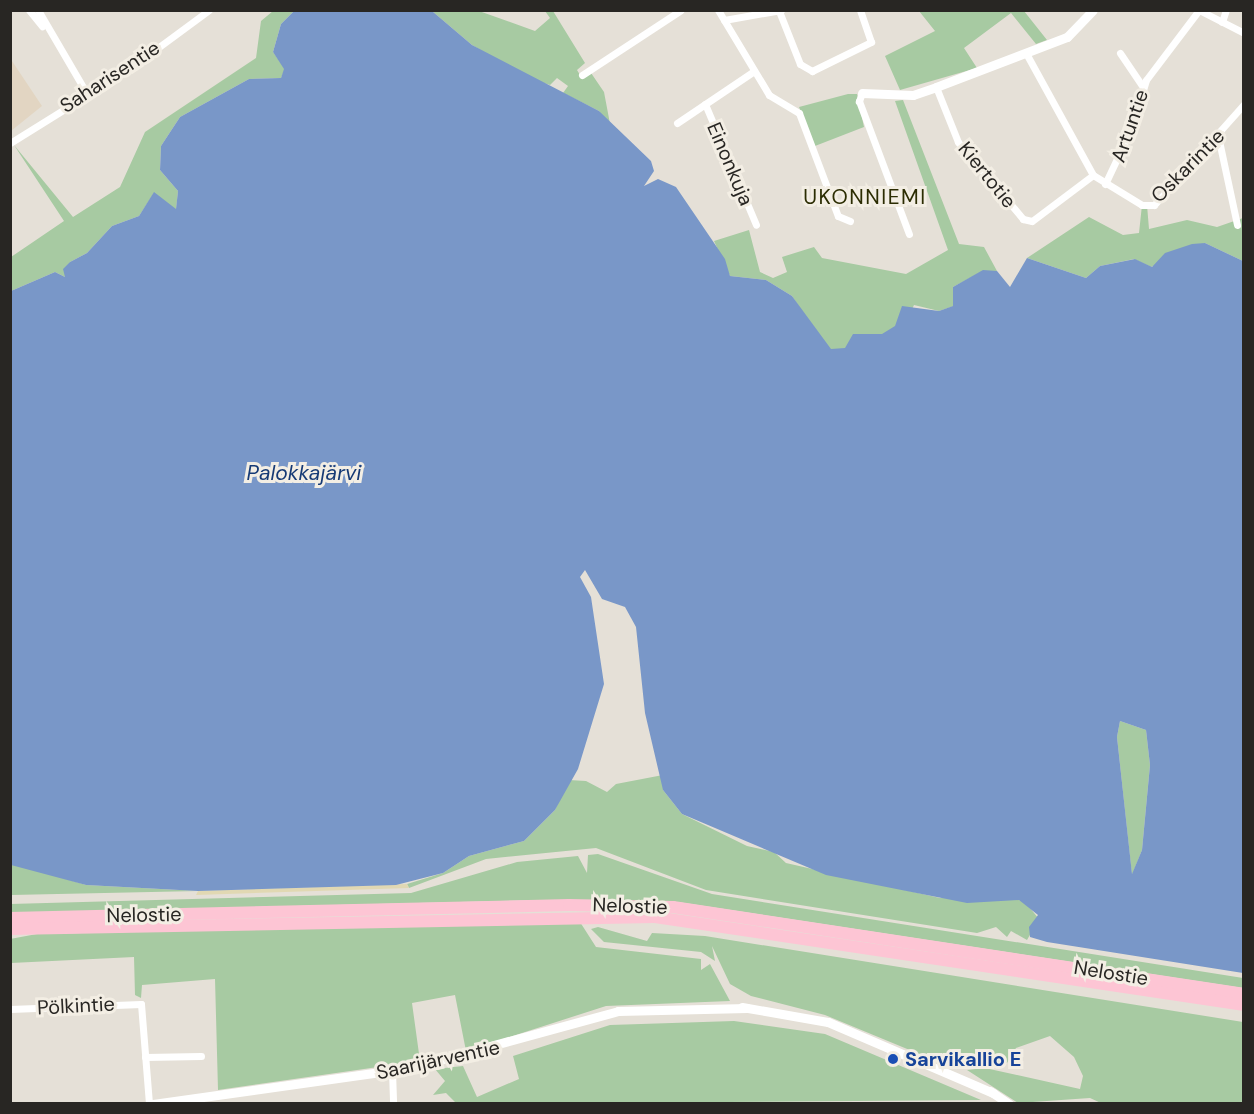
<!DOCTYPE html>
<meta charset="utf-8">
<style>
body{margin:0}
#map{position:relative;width:1254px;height:1114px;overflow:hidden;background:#e5e0d7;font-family:"DM Sans",sans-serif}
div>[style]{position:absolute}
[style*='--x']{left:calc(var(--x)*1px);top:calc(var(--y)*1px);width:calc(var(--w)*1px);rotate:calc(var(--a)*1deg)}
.commercial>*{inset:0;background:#e2d5c2}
.green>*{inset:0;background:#a7caa2}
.sand>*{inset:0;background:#e1d8b3}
.water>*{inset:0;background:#7997c8}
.street>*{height:7px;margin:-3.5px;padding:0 3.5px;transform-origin:3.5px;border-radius:3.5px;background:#fff}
.secondary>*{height:9px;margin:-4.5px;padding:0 4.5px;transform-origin:4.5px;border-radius:4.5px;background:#fff}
.highway>*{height:12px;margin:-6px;padding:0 6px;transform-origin:6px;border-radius:6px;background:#fdc5d4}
.dots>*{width:16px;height:16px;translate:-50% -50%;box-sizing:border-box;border:3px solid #f3eee4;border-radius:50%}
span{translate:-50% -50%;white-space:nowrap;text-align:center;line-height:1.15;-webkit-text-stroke:6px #f3eee4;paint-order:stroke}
.street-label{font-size:20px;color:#282623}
.transit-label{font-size:20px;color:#164399;font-weight:700}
.left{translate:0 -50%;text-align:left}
.neighbourhood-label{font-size:21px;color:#2c2d03;letter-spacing:1.5px}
.water-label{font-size:21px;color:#163a75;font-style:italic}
.frame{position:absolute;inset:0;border:12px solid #282623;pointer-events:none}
</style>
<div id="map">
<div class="commercial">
<div style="clip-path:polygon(10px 58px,42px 106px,11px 131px,10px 131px)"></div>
</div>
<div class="green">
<div style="clip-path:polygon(273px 11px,294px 11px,281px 24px,273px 52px,285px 69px,281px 78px,249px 79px,180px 117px,161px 146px,160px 170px,178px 191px,176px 210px,154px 193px,139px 216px,112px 226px,87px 253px,70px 262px,65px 277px,55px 272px,11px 291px,11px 257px,64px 221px,14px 145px,73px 217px,120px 187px,145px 132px,256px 58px,261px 21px)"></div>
<div style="clip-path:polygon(432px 11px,479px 11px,535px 31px,550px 18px,545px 11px,553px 11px,585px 63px,577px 70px,580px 75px,589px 70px,604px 92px,611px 129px,599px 111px,563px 93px,568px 86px,557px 78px,550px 85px,526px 77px,472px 45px)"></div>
<div style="clip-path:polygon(919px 11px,1024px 11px,1047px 40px,1036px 44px,1011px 13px,964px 48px,977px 68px,900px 90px,885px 56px,935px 31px)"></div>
<div style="clip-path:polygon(848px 94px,857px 94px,864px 127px,815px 146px,799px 107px)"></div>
<div style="clip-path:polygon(903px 100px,959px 244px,984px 247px,997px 271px,983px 271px,953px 287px,954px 306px,939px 311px,914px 305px,900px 335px,834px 359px,792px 296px,766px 280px,730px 276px,714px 241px,749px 230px,760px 272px,773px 278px,787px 272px,782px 257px,814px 247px,822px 258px,906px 274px,948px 250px,895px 101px)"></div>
<div style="clip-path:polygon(1142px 205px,1147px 205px,1149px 229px,1187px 220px,1217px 227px,1243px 218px,1243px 261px,1205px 243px,1151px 267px,1134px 259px,1100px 266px,1086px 278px,1027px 258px,1089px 217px,1123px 235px,1139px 233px)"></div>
<div style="clip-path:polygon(1120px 721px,1146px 730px,1150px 765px,1142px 850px,1132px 875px,1117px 737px)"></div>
<div style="clip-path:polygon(663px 775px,663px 790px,682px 814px,747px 846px,774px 852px,786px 863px,940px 898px,1010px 897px,1025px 902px,1039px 919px,1027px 940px,1011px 931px,1007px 937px,996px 927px,977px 933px,706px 890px,596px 848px,486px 859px,409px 888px,407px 884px,443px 873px,469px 856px,524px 841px,555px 810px,569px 780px,586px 781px,607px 792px,616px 784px)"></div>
<div style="clip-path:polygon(598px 854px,712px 894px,1243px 978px,1243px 988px,678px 902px,536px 900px,11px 913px,10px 904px,411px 893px,517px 862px,578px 856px,587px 873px,588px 855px)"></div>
<div style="clip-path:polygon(10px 862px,86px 885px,198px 891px,11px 895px)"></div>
<div style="clip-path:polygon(580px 922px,596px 947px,701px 959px,701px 970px,710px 964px,730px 1001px,606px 1006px,466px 1051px,455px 995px,412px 1003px,420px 1061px,218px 1090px,215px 979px,142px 985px,141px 998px,135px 995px,134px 957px,11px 963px,10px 939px,37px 934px)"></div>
<div style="clip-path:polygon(598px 927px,647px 941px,652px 933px,705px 936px,1243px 1022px,1243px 1103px,1103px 1104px,1090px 1098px,1018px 1103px,967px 1070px,985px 1068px,1080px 1089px,1083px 1076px,1074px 1057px,1050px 1036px,1016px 1048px,1007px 1063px,929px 1058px,825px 1015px,751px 996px,730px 984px,712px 946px,715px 961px,701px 952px,604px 942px,591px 929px)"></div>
<div style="clip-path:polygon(734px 1021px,825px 1034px,981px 1100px,457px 1104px,446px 1093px,433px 1095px,445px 1081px,435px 1069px,463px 1066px,477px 1097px,519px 1079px,513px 1056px,610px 1025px)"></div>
</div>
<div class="sand">
<div style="clip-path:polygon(407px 884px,409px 888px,196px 895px,198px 891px)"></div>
</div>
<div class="water">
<div style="clip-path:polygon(evenodd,294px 11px,432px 11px,472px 45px,599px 111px,651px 161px,654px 171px,644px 186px,658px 179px,676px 187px,725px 259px,730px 276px,766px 280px,792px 296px,831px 349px,845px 348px,853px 334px,882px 334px,895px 326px,902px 306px,939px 311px,953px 306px,953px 287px,983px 270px,997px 271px,1010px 287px,1027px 258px,1086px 278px,1100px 266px,1135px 259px,1152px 267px,1165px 253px,1192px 244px,1205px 243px,1243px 261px,1243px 973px,1047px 942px,1030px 937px,1029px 927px,1038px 915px,1019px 900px,967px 903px,826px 875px,682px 814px,663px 790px,645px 713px,636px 627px,625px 607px,602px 599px,585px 570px,580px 577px,591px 597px,604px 684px,578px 769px,555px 810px,524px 841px,469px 856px,443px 873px,396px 885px,198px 891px,86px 885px,11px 865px,11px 291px,55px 272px,65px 277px,63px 269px,70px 262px,87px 253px,112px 226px,139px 216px,154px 192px,176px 209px,178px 191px,160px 170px,161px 146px,180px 117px,249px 79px,281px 78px,284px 69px,273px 52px,281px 24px,294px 11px,1120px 721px,1146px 730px,1150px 765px,1142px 850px,1132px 874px,1117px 737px,1120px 721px)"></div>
</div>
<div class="street">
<div style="--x:29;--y:10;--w:21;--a:51"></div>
<div style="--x:38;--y:10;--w:95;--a:59.7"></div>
<div style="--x:718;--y:10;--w:99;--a:59"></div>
<div style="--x:769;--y:95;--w:35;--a:31"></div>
<div style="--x:799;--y:113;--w:110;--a:69.3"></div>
<div style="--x:838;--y:216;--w:13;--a:23"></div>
<div style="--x:779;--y:11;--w:57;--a:68.4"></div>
<div style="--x:800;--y:64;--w:14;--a:30"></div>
<div style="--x:812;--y:71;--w:66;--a:-26.2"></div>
<div style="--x:871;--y:42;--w:34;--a:-109"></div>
<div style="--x:724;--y:20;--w:58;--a:-10"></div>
<div style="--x:1222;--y:22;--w:13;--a:-72"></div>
<div style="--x:1120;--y:53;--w:41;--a:55.9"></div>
<div style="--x:582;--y:75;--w:118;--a:-33.3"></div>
<div style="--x:936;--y:87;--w:59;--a:68.2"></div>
<div style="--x:958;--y:142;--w:101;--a:49.8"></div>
<div style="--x:1023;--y:219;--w:9;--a:13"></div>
<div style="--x:1032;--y:221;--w:76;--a:-37"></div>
<div style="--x:1093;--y:175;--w:139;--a:-118.8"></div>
<div style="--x:862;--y:93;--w:9;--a:111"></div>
<div style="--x:859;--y:101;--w:142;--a:69.4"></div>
<div style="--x:705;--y:104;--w:131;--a:67.1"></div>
<div style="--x:677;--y:123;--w:93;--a:-34"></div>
<div style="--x:1218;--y:136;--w:91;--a:77.9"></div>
<div style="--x:10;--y:143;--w:140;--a:-31.9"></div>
<div style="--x:129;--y:69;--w:99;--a:-36.4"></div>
<div style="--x:1093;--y:175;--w:57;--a:31.5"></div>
<div style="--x:1142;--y:205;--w:12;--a:0"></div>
<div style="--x:1154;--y:205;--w:135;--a:-48.3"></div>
<div style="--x:1105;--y:184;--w:63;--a:-64.7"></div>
<div style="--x:1132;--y:127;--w:49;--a:-73.4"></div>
<div style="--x:1146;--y:80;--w:88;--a:-52.9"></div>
<div style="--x:1199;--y:10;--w:51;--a:27.1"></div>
<div style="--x:10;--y:1009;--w:131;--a:-2.2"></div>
<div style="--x:141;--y:1004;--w:100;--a:85.4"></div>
<div style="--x:145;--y:1057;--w:56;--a:-1"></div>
<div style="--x:392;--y:1071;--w:33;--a:88"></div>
</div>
<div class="secondary">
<div style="--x:862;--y:93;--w:51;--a:2.2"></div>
<div style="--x:913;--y:95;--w:24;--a:-19"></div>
<div style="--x:936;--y:87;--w:140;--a:-20.9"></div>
<div style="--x:1067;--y:37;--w:37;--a:-46"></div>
<div style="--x:742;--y:1007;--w:87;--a:9.9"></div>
<div style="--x:828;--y:1022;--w:180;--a:23.3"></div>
<div style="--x:990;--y:1091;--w:23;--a:34"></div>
<div style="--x:153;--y:1104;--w:260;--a:-8"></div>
<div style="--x:410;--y:1068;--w:216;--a:-15.3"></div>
<div style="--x:618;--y:1011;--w:129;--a:-1.3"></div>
</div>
<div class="highway">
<div style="--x:10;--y:918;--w:559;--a:-1.33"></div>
<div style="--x:569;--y:905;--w:104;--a:1.1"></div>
<div style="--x:673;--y:907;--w:578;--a:8.66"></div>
<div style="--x:10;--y:929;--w:645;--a:-1.07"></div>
<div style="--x:655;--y:917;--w:596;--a:8.5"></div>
</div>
<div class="dots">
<div style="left:893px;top:1059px;background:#1a4fb4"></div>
</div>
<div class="street-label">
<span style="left:110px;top:77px;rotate:-33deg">Saharisentie</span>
<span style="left:1130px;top:126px;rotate:-71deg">Artuntie</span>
<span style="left:730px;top:164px;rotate:67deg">Einonkuja</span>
<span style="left:1188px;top:166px;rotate:-45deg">Oskarintie</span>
<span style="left:987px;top:175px;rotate:51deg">Kiertotie</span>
<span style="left:630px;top:906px;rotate:2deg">Nelostie</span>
<span style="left:144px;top:915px;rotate:-1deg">Nelostie</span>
<span style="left:1111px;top:973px;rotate:9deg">Nelostie</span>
<span style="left:76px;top:1006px;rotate:-3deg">Pölkintie</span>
<span style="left:438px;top:1060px;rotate:-12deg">Saarijärventie</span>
</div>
<div class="transit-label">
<span class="left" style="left:905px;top:1059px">Sarvikallio E</span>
</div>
<div class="neighbourhood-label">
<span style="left:865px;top:197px">UKONNIEMI</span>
</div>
<div class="water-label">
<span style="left:304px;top:473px">Palokkajärvi</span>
</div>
<div class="frame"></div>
</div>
